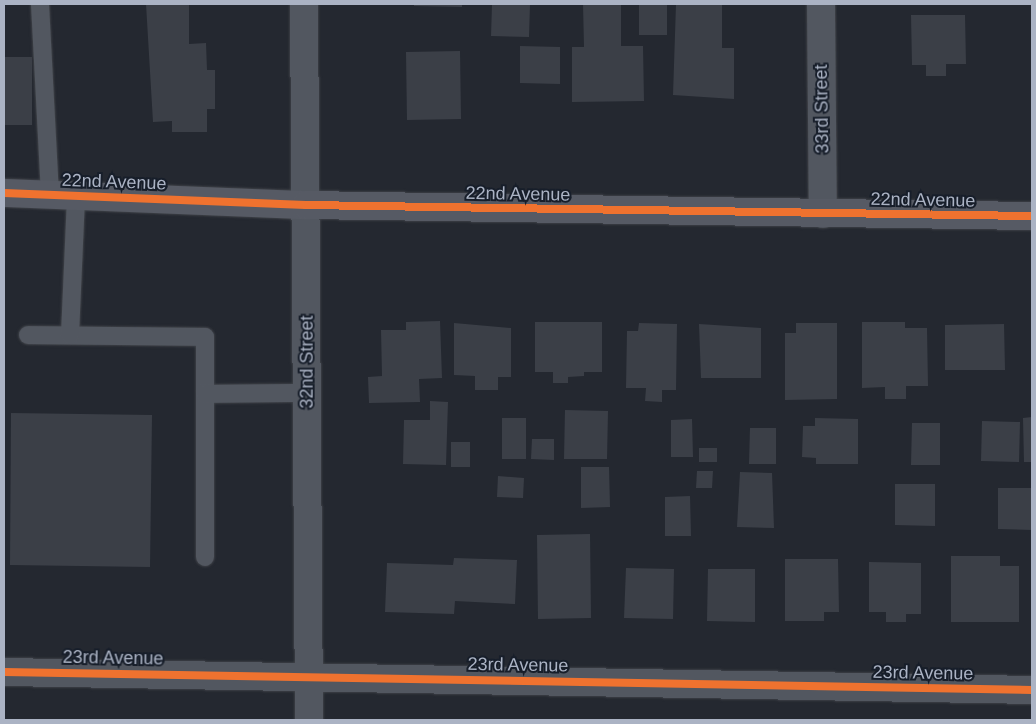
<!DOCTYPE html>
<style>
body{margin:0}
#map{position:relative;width:1036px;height:724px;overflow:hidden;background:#242830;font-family:Helvetica,sans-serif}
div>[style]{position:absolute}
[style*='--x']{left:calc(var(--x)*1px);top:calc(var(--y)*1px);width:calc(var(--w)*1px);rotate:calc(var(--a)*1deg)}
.building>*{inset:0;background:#3b3f47}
.roads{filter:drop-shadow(0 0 1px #404349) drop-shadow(0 0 1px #404349)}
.lane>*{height:18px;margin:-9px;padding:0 9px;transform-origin:9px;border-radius:9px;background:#525760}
.street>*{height:28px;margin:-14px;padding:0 14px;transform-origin:14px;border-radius:14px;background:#525760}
.secondary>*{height:28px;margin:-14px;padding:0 14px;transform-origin:14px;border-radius:14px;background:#565a64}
.cycleway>*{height:8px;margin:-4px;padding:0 4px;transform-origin:4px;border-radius:4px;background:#ef722f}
span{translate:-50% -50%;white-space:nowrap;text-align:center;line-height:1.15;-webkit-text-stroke:4px #171e2a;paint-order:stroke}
.street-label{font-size:18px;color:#abb3c4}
.frame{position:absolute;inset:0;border:5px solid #abb3c4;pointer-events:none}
</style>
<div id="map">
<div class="building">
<div style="clip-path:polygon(146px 4px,189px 4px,189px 44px,206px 43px,207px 70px,215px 70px,215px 109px,207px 109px,207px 132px,172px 132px,172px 121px,153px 122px)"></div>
<div style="clip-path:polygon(414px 4px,462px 4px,462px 7px,414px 6px)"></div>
<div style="clip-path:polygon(492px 4px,530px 4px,529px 37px,491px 36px)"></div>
<div style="clip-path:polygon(583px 4px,621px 4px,621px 46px,643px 46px,644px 101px,572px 102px,572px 47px,584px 47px)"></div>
<div style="clip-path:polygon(639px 4px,667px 4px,667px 35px,639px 35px)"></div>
<div style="clip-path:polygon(676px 4px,722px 4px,722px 48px,734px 48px,734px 99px,673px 95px)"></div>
<div style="clip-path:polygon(911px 15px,965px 15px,966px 64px,946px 64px,946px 76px,926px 76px,926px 65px,912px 65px)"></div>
<div style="clip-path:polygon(520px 46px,560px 47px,560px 84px,520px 83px)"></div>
<div style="clip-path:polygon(460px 51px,461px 119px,407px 120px,406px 52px)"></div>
<div style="clip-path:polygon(4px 57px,32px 57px,32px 125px,4px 125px)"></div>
<div style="clip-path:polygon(440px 321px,442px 378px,419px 379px,420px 402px,369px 403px,368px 377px,382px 376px,381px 330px,406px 330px,406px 322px)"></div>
<div style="clip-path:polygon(535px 322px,602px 322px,602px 372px,584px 372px,584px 376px,568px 377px,568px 383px,553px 383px,553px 372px,535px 372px)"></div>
<div style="clip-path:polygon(862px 322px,905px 322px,905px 328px,927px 328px,928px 386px,906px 386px,906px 399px,885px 399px,885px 387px,862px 388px)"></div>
<div style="clip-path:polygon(454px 323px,511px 328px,511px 377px,498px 377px,498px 390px,475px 390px,475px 376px,454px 375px)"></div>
<div style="clip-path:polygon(639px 323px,677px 324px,676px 390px,662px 390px,662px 402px,645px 401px,646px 388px,626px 388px,627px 331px,638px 331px)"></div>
<div style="clip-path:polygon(796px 323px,837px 323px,837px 399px,785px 400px,785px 333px,796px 333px)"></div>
<div style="clip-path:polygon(699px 324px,761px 328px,761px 378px,701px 378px)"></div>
<div style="clip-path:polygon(1004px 324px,1005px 370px,945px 370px,945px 325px)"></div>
<div style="clip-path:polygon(430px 401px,448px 402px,446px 465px,403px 464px,404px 420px,430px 420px)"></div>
<div style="clip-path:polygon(565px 410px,608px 411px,607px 459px,564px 459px)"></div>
<div style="clip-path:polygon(11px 413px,152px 415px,150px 567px,10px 565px)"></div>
<div style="clip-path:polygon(1032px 417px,1032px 462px,1024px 462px,1023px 418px)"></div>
<div style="clip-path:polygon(502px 418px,526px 418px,526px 459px,502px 459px)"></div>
<div style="clip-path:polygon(815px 418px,858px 419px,858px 464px,816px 464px,816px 458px,802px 457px,803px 426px,815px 426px)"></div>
<div style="clip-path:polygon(692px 419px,693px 457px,671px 457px,671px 420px)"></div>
<div style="clip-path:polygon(982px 421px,1020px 422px,1019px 462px,981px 461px)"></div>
<div style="clip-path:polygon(912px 423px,940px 423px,940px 465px,911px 465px)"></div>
<div style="clip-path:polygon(750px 428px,776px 428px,776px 464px,749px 464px)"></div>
<div style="clip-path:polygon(532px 439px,554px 439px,554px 460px,531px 459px)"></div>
<div style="clip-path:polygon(451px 442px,470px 442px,470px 467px,451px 467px)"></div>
<div style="clip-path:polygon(699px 448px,717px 448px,717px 462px,699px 462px)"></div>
<div style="clip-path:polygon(581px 467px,609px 467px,610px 507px,581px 508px)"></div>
<div style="clip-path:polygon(697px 471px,713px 471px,712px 488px,696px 488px)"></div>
<div style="clip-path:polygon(740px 472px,772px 473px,774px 528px,737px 527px)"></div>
<div style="clip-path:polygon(498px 476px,524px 478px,523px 498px,497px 497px)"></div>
<div style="clip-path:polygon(895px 484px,935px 484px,935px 526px,895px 525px)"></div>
<div style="clip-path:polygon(998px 488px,1032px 488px,1032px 530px,998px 529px)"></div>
<div style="clip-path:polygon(690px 496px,691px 536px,665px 536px,665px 497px)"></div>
<div style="clip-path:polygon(590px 534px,591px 618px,538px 619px,537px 535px)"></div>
<div style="clip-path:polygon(951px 556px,1000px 556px,1000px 566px,1019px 566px,1019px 622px,951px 622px)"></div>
<div style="clip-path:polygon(454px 558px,517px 560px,515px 604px,455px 601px,454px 614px,385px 612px,387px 563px,453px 565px)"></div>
<div style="clip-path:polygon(785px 559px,838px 559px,839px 612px,824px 612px,824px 621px,785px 621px)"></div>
<div style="clip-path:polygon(869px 562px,921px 563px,921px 614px,906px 614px,906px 622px,886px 622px,886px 612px,869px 612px)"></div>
<div style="clip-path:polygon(626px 568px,674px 569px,673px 619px,624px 618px)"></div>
<div style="clip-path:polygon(708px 569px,755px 569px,755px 622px,707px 621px)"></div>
</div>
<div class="roads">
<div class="lane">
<div style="--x:40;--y:4;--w:191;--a:87"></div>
<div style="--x:28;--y:335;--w:177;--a:0.6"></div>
<div style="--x:205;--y:337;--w:220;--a:90"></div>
<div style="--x:70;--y:335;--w:140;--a:-87.5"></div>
<div style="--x:205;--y:394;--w:102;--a:-0.6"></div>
</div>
<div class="street">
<div style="--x:304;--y:4;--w:716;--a:89.6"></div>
<div style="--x:821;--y:4;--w:210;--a:89.5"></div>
<div style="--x:4;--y:672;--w:1028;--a:1"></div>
</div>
<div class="secondary">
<div style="--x:4;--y:193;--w:302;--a:2.3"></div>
<div style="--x:306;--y:205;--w:726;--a:0.87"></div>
</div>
</div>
<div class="cycleway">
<div style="--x:4;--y:193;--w:302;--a:2.3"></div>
<div style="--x:306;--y:205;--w:726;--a:0.87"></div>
<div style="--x:4;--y:672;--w:1028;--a:1"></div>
</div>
<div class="street-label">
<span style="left:822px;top:109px;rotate:-91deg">33rd Street</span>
<span style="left:114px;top:182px;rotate:2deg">22nd Avenue</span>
<span style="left:518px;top:194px;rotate:1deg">22nd Avenue</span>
<span style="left:923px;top:200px;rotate:1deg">22nd Avenue</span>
<span style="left:307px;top:362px;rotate:-90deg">32nd Street</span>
<span style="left:113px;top:658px;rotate:1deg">23rd Avenue</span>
<span style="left:518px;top:665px;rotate:1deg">23rd Avenue</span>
<span style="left:923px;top:673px;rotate:1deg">23rd Avenue</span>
</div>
<div class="frame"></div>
</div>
